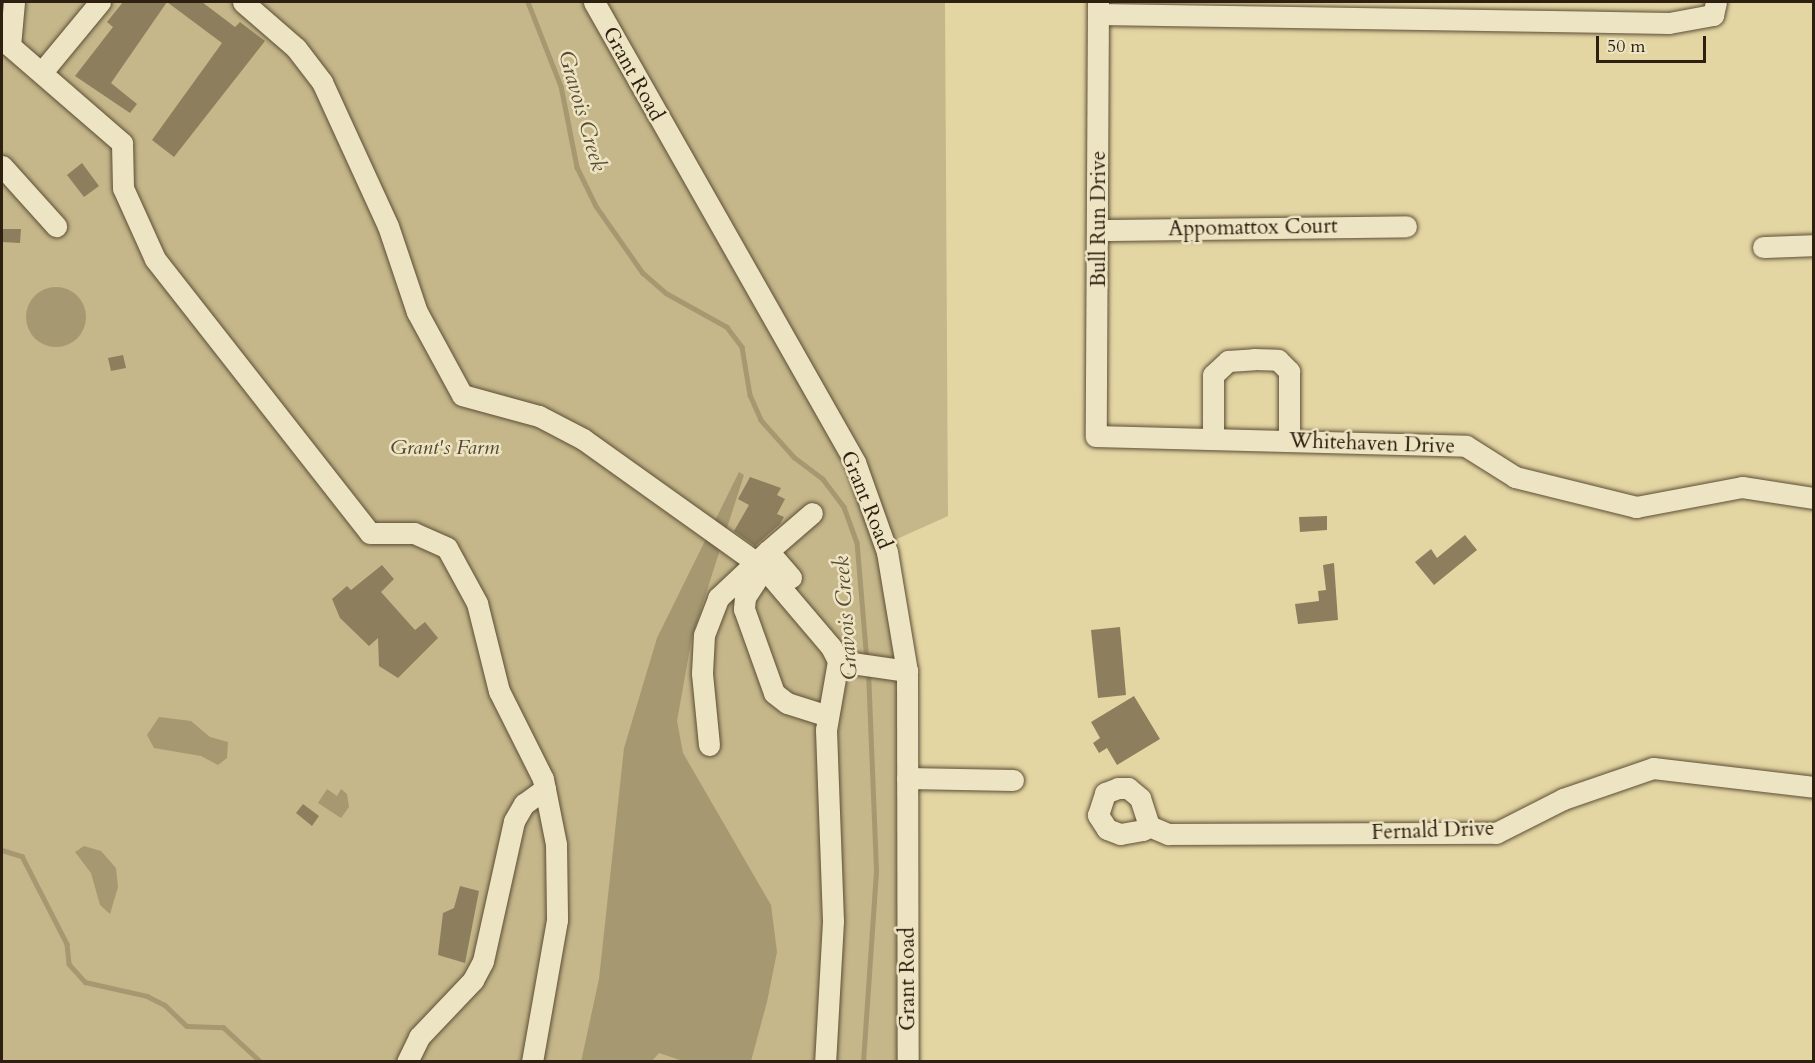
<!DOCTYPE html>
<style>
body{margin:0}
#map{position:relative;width:1815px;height:1063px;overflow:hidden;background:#e4d6a3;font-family:Cardo,serif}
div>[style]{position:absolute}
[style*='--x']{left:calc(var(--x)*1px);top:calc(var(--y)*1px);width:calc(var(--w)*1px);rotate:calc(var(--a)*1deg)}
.green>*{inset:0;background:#c5b78a}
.water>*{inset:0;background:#a69871}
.round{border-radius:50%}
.stream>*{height:4.5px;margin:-2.25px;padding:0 2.25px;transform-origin:2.25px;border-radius:2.25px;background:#a69871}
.building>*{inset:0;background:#8d7f5d}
.roads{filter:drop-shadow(0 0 2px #5c4e36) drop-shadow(0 0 2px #5c4e36)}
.minor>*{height:21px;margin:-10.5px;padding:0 10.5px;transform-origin:10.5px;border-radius:10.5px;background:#ede4c3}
span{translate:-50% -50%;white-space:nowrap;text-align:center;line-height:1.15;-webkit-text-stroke:5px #ede4c3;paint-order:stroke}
.street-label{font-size:21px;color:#2e2011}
.park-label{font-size:21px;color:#54462f;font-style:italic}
.water-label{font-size:22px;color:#584a33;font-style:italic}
.frame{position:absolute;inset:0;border:3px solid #2e2011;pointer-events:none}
.scale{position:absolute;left:1596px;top:36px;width:110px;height:27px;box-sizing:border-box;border:3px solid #2e2011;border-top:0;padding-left:8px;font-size:18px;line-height:21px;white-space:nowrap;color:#2e2011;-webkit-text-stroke:4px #ede4c3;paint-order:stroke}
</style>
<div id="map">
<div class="green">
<div style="clip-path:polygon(2px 2px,945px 2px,948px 516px,877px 548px,898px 648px,901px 1061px,2px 1062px)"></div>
</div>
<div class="water">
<div class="round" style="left:26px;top:287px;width:60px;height:60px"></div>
<div style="clip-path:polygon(739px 472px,744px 475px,692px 637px,677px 721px,683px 753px,771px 905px,777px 952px,767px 1002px,751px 1061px,683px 1061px,659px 1053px,652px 1061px,581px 1062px,599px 979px,624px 748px,657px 638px)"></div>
<div style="clip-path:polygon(159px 717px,191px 721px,210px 737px,228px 742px,227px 758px,218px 765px,201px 756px,154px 748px,147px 735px)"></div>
<div style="clip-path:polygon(327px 789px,337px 796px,341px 789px,347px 794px,349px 807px,341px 818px,318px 803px)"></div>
<div style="clip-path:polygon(84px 846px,101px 851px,116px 868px,118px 887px,110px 914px,100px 905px,91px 873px,75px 852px)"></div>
</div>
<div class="stream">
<div style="--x:528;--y:2;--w:90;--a:68.6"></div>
<div style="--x:561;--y:86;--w:83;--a:78.8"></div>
<div style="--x:577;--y:167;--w:43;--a:64"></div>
<div style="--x:596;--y:206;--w:82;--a:55"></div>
<div style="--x:643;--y:273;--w:30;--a:41"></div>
<div style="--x:666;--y:293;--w:70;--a:29.1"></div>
<div style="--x:727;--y:327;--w:25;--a:53"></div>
<div style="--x:742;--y:347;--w:49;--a:80.5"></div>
<div style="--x:750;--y:395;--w:27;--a:66"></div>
<div style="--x:761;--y:420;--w:50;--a:48.3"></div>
<div style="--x:794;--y:457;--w:36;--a:37"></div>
<div style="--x:823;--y:479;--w:35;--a:53"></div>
<div style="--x:844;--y:507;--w:37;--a:70"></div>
<div style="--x:857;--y:542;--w:118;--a:85.2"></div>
<div style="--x:2;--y:850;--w:21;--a:17"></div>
<div style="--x:22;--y:856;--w:99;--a:62.9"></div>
<div style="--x:67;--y:944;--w:20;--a:84"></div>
<div style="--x:69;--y:964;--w:24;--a:48"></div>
<div style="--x:85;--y:982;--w:64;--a:12.7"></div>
<div style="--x:147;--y:996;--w:20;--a:27"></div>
<div style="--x:165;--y:1005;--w:30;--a:44"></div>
<div style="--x:187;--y:1026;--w:36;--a:2"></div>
<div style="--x:223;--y:1027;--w:52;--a:42.6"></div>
<div style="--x:863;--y:1062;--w:192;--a:-86.1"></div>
<div style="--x:876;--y:870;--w:199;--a:-92.3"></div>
</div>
<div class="building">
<div style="clip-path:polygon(123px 2px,202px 2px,235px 27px,240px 22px,265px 41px,174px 157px,152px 140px,222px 43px,167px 2px,111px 83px,137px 104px,130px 113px,75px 76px,113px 27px,107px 22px)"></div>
<div style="clip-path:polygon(82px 163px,99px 186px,84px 197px,67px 175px)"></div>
<div style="clip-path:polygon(2px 229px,21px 229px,20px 243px,2px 242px)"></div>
<div style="clip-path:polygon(123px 355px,126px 368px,111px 371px,108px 358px)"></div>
<div style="clip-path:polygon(750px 477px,781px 488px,777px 495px,785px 499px,777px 514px,784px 517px,780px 524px,755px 546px,734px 531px,749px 505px,738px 499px)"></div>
<div style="clip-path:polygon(1327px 516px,1327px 530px,1300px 532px,1299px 517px)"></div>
<div style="clip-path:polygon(1465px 535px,1477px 550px,1434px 585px,1415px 562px,1431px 549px,1437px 558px)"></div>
<div style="clip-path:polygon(1334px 563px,1338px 620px,1298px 624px,1295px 604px,1319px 601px,1318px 591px,1326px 590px,1323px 565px)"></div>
<div style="clip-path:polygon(382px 565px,394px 579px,381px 592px,415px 630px,425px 622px,438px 638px,398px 678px,379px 666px,378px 638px,369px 646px,340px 618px,332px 599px,347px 586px,351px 590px)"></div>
<div style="clip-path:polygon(1120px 627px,1126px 695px,1098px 698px,1091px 630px)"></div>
<div style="clip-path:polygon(1134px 696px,1160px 739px,1117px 765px,1107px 748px,1099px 753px,1093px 743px,1100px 738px,1091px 722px)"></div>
<div style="clip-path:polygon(303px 804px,319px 816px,312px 826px,296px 813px)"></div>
<div style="clip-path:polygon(460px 886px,479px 891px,465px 963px,438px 955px,443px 913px,454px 908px)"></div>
</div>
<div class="roads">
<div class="minor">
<div style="--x:243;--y:2;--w:70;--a:41"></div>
<div style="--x:296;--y:48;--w:43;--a:52.6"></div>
<div style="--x:322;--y:82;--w:158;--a:65.4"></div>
<div style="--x:388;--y:226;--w:91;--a:71.4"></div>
<div style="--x:417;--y:312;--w:94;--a:61.5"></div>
<div style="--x:462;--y:395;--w:80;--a:15.3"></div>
<div style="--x:539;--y:416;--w:50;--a:27.6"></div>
<div style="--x:583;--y:439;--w:222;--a:35.5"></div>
<div style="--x:764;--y:568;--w:104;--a:49.7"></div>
<div style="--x:831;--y:647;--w:16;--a:63"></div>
<div style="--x:838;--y:661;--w:70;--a:99.9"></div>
<div style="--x:826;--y:730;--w:191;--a:87.9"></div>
<div style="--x:833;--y:921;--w:141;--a:93.2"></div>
<div style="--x:594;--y:2;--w:529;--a:60.43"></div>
<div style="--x:855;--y:462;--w:96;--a:70.4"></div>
<div style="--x:887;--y:552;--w:121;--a:80.5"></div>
<div style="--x:907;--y:671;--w:391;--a:89.9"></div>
<div style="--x:1098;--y:2;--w:434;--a:90.3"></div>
<div style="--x:1096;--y:436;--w:370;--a:1.5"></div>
<div style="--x:1466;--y:446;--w:58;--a:32.3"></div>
<div style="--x:1515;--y:477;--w:125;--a:13.9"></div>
<div style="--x:1636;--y:507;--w:108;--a:-10.7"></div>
<div style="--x:1742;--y:487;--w:73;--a:8.7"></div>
<div style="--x:1098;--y:14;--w:571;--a:0.9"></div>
<div style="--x:1669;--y:23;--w:45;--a:-10.3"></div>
<div style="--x:1713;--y:15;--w:13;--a:-77"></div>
<div style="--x:2;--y:39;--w:159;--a:40.9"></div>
<div style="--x:122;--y:143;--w:45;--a:88.7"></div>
<div style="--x:123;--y:188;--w:78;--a:65.7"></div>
<div style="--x:155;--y:259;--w:348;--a:51.9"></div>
<div style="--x:370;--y:533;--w:44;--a:0"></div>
<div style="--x:414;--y:533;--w:36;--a:24"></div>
<div style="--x:447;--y:548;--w:63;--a:61.4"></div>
<div style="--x:477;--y:603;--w:91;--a:76"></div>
<div style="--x:499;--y:691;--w:98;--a:63.4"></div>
<div style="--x:543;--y:779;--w:66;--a:78.7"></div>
<div style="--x:556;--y:844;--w:76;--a:89.2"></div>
<div style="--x:557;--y:920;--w:144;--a:100"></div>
<div style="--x:10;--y:46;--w:44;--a:-84.8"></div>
<div style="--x:42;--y:72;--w:91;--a:-50.4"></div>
<div style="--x:2;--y:166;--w:81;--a:48"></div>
<div style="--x:1100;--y:230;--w:306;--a:-0.7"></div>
<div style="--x:1763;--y:247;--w:51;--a:-2.2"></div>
<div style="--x:1213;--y:439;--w:64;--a:-90"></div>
<div style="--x:1213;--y:375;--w:21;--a:-43"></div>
<div style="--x:1228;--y:361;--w:26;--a:-4"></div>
<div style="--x:1254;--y:359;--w:24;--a:2"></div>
<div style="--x:1278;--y:360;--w:16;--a:45"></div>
<div style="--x:1289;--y:371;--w:70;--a:90"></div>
<div style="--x:768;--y:551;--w:58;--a:-40.8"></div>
<div style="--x:764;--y:568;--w:35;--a:123"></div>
<div style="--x:745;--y:597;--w:12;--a:95"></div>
<div style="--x:744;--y:609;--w:89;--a:70.3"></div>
<div style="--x:774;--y:693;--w:16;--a:38"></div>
<div style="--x:787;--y:703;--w:43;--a:17.6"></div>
<div style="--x:838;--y:661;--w:70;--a:8.2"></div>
<div style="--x:709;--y:745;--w:72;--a:-95.6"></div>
<div style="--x:702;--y:673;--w:38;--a:-87"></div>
<div style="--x:704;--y:635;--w:40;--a:-69"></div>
<div style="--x:718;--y:598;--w:69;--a:-43.2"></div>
<div style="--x:768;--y:551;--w:35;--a:49"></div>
<div style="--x:907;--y:778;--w:106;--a:1.1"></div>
<div style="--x:1118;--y:788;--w:10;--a:0"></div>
<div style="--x:1128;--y:788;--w:16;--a:40"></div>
<div style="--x:1140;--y:798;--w:29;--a:72"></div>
<div style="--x:1149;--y:826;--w:7;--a:146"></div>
<div style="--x:1143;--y:830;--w:23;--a:170"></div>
<div style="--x:1120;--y:834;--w:14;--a:-159"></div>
<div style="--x:1107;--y:829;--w:17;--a:-123"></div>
<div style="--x:1098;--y:815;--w:23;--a:-72"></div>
<div style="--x:1105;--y:793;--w:14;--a:-21"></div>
<div style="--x:1149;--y:826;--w:21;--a:23"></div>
<div style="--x:1168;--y:834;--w:328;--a:-0.2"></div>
<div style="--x:1496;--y:833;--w:75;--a:-26.9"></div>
<div style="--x:1563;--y:799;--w:95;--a:-19"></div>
<div style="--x:1653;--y:768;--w:162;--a:6.7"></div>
<div style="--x:407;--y:1062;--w:28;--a:-64"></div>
<div style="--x:419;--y:1037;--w:79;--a:-46.5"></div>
<div style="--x:473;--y:980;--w:21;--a:-62"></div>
<div style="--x:483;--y:961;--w:143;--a:-77.5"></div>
<div style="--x:514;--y:821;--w:20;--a:-60"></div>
<div style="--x:524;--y:804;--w:26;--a:-36"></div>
</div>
</div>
<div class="street-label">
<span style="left:633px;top:74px;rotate:61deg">Grant Road</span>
<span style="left:1099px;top:219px;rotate:-90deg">Bull Run Drive</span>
<span style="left:1253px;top:228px;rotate:-1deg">Appomattox Court</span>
<span style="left:1372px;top:444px;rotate:2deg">Whitehaven Drive</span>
<span style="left:866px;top:500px;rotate:68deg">Grant Road</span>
<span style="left:1433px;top:831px;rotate:-2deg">Fernald Drive</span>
<span style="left:908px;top:979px;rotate:-90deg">Grant Road</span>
</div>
<div class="park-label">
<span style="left:445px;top:448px">Grant's Farm</span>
</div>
<div class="water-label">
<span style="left:582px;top:111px;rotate:74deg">Gravois Creek</span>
<span style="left:846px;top:618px;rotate:-94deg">Gravois Creek</span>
</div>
<div class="frame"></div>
<div class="scale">50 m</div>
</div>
